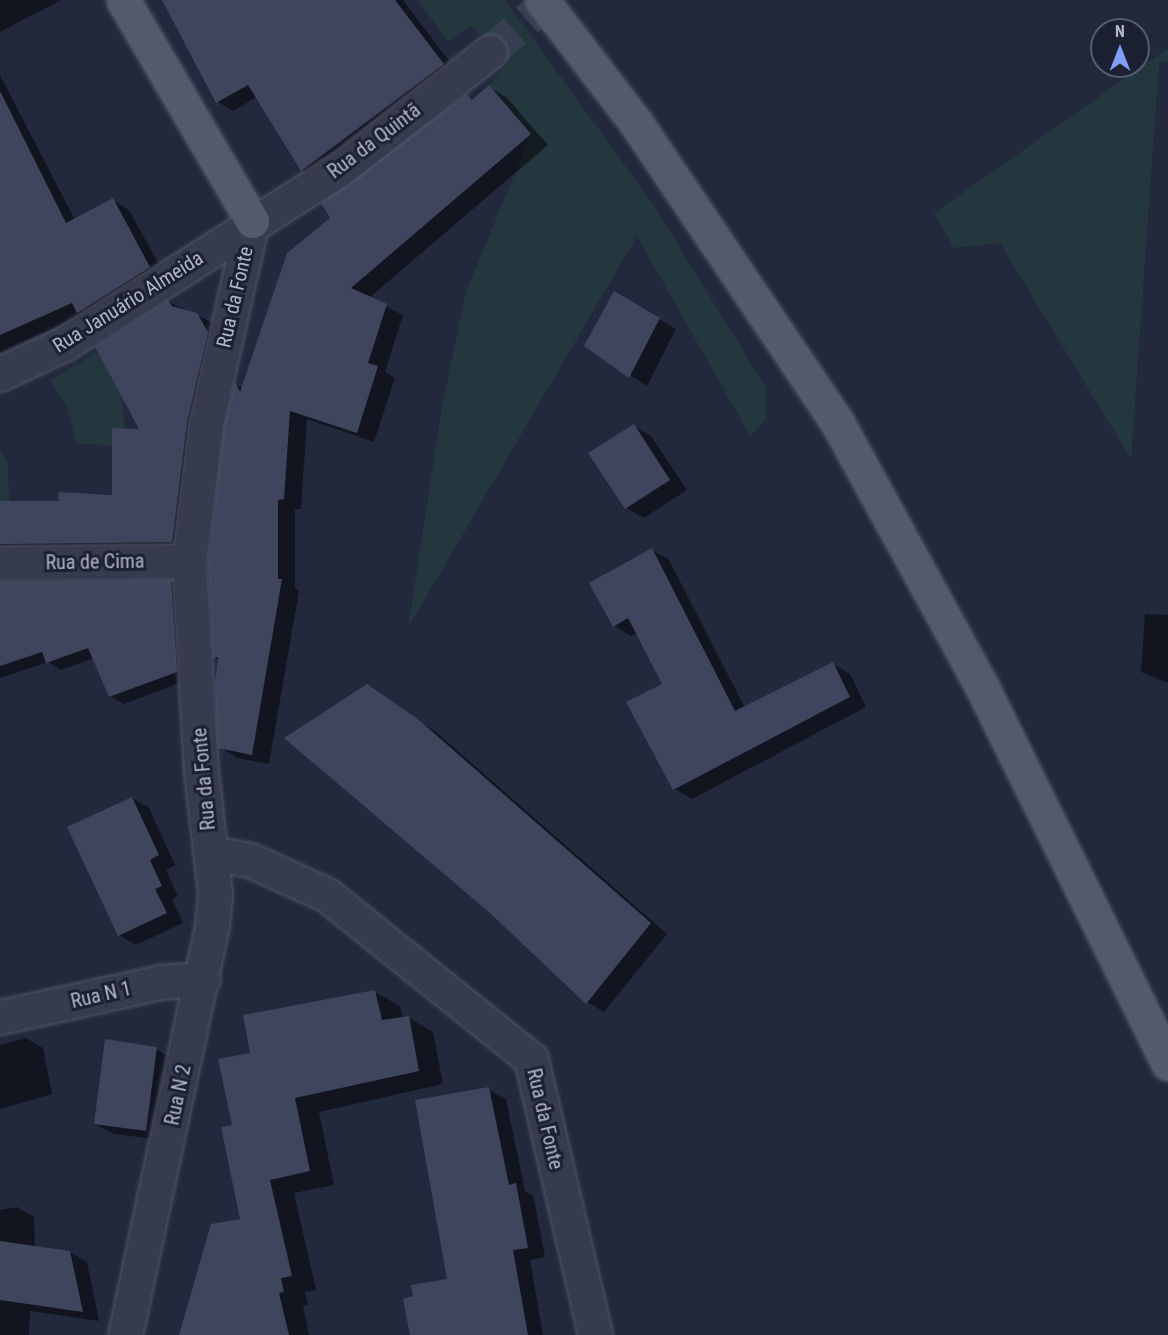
<!DOCTYPE html>
<meta charset="utf-8">
<style>
body{margin:0}
#map{position:relative;width:1168px;height:1335px;overflow:hidden;background:#22293d;font-family:"Roboto Condensed",sans-serif}
div>[style]{position:absolute}
[style*='--x']{left:calc(var(--x)*1px);top:calc(var(--y)*1px);width:calc(var(--w)*1px);rotate:calc(var(--a)*1deg)}
.green>*{inset:0;background:#24363e}
.shadow>*{inset:0;background:#0007}
.building>*{inset:0;background:#3e455d}
.tertiary-tunnel>*{height:33px;margin-top:-16.5px;transform-origin:0;background:repeating-linear-gradient(90deg,#373e52 0 33px,transparent 0 49px)}
.roads{filter:drop-shadow(0 0 2px #515668) drop-shadow(0 0 2px #515668)}
.minor>*{height:33px;margin:-16.5px;padding:0 16.5px;transform-origin:16.5px;border-radius:16.5px;background:#363b4d}
.tertiary>*{height:33px;margin:-16.5px;padding:0 16.5px;transform-origin:16.5px;border-radius:16.5px;background:#363b4d}
.primary>*{height:33px;margin:-16.5px;padding:0 16.5px;transform-origin:16.5px;border-radius:16.5px;background:#545a6d}
span{translate:-50% -50%;white-space:nowrap;text-align:center;line-height:1.15;-webkit-text-stroke:6px #1b2032;paint-order:stroke}
.street-label{font-size:20px;color:#b1b6c8}
.north{position:absolute;left:1090px;top:18px;width:60px;height:60px;box-sizing:border-box;background:#1b2032;border:2px solid #575c6e;border-radius:50%;rotate:0deg;font-size:16px;font-weight:700;line-height:24px;text-align:center;color:#b1b6c8}
.north::after{content:'';display:block;margin:auto;width:21px;height:27px;background:#839dfc;clip-path:polygon(50% 0,100% 100%,50% 72%,0 100%)}
</style>
<div id="map">
<div class="green">
<div style="clip-path:polygon(418px 0,505px 0,653px 204px,766px 388px,766px 419px,750px 436px,637px 236px,408px 628px,442px 407px,466px 292px,531px 134px,489px 85px,508px 62px,471px 26px,448px 42px)"></div>
<div style="clip-path:polygon(1168px 48px,1168px 62px,1159px 62px,1131px 459px,1000px 243px,954px 248px,934px 213px)"></div>
<div style="clip-path:polygon(98px 352px,123px 399px,124px 428px,112px 428px,112px 445px,77px 444px,67px 408px,50px 380px)"></div>
<div style="clip-path:polygon(0 449px,8px 464px,9px 501px,0 501px)"></div>
</div>
<div class="shadow">
<div style="clip-path:polygon(0 0,61px 0,0 32px)"></div>
<div style="clip-path:polygon(164px 0,403px 0,459px 74px,318px 179px,302px 170px,257px 97px,233px 111px,218px 102px)"></div>
<div style="clip-path:polygon(0 75px,75px 220px,113px 200px,129px 210px,166px 277px,0 352px)"></div>
<div style="clip-path:polygon(489px 87px,506px 97px,548px 145px,369px 298px,403px 315px,385px 372px,395px 378px,374px 442px,307px 419px,301px 509px,295px 509px,295px 588px,299px 591px,269px 764px,237px 758px,220px 747px,219px 660px,215px 657px,236px 385px,243px 389px,332px 218px,467px 95px,474px 100px)"></div>
<div style="clip-path:polygon(615px 293px,676px 329px,647px 386px,586px 346px)"></div>
<div style="clip-path:polygon(169px 302px,211px 322px,221px 341px,186px 550px,0 560px,0 502px,60px 502px,114px 497px,141px 431px)"></div>
<div style="clip-path:polygon(634px 426px,651px 436px,687px 490px,644px 518px,626px 508px,590px 454px)"></div>
<div style="clip-path:polygon(652px 550px,669px 560px,745px 708px,833px 664px,850px 674px,866px 707px,692px 799px,675px 789px,629px 703px,664px 684px,637px 633px,631px 636px,614px 626px)"></div>
<div style="clip-path:polygon(171px 581px,185px 589px,190px 679px,124px 704px,110px 696px,94px 658px,61px 670px,48px 662px,0 678px,0 582px)"></div>
<div style="clip-path:polygon(1145px 614px,1168px 615px,1168px 683px,1141px 672px)"></div>
<div style="clip-path:polygon(367px 686px,436px 732px,667px 934px,604px 1012px,587px 1002px)"></div>
<div style="clip-path:polygon(132px 798px,149px 808px,175px 865px,166px 870px,178px 896px,172px 899px,183px 923px,136px 945px,119px 935px)"></div>
<div style="clip-path:polygon(375px 992px,400px 1006px,403px 1019px,409px 1018px,433px 1032px,443px 1084px,319px 1112px,334px 1185px,294px 1193px,316px 1290px,305px 1292px,308px 1305px,303px 1306px,309px 1335px,181px 1335px,242px 1220px,233px 1126px,252px 1054px)"></div>
<div style="clip-path:polygon(26px 1038px,43px 1048px,52px 1094px,0 1109px,0 1045px)"></div>
<div style="clip-path:polygon(156px 1049px,173px 1059px,163px 1140px,113px 1134px,95px 1124px)"></div>
<div style="clip-path:polygon(488px 1089px,506px 1099px,525px 1191px,533px 1195px,545px 1257px,530px 1260px,543px 1335px,411px 1335px,449px 1280px)"></div>
<div style="clip-path:polygon(17px 1207px,34px 1217px,35px 1247px,70px 1252px,87px 1262px,99px 1321px,30px 1311px,29px 1335px,0 1335px,0 1210px)"></div>
</div>
<div class="building">
<div style="clip-path:polygon(162px 0,395px 0,444px 64px,301px 171px,248px 85px,216px 103px)"></div>
<div style="clip-path:polygon(489px 85px,531px 134px,351px 288px,387px 304px,368px 363px,378px 366px,357px 433px,290px 411px,284px 499px,278px 500px,278px 579px,282px 579px,252px 755px,218px 748px,215px 683px,218px 657px,213px 658px,208px 562px,224px 427px,235px 382px,240px 392px,287px 253px,330px 218px,321px 203px,467px 94px,472px 100px)"></div>
<div style="clip-path:polygon(0 91px,66px 223px,113px 198px,150px 267px,77px 313px,72px 303px,0 335px)"></div>
<div style="clip-path:polygon(614px 291px,660px 318px,629px 378px,584px 346px)"></div>
<div style="clip-path:polygon(168px 300px,172px 306px,197px 313px,208px 332px,187px 422px,172px 542px,0 544px,0 501px,59px 501px,58px 492px,112px 495px,112px 428px,139px 429px,95px 347px)"></div>
<div style="clip-path:polygon(634px 424px,670px 480px,625px 509px,588px 453px)"></div>
<div style="clip-path:polygon(652px 548px,735px 711px,833px 662px,850px 697px,673px 790px,626px 702px,662px 684px,628px 618px,613px 627px,589px 583px)"></div>
<div style="clip-path:polygon(171px 580px,177px 672px,109px 697px,88px 648px,46px 663px,42px 652px,0 666px,0 582px)"></div>
<div style="clip-path:polygon(367px 684px,419px 720px,651px 923px,586px 1004px,490px 913px,284px 738px)"></div>
<div style="clip-path:polygon(132px 797px,159px 855px,150px 860px,162px 886px,155px 889px,167px 913px,118px 936px,67px 827px)"></div>
<div style="clip-path:polygon(375px 990px,382px 1020px,409px 1016px,419px 1071px,295px 1098px,310px 1171px,270px 1180px,292px 1276px,281px 1278px,284px 1292px,279px 1293px,289px 1335px,179px 1335px,211px 1224px,240px 1219px,221px 1127px,232px 1125px,218px 1059px,250px 1053px,243px 1015px)"></div>
<div style="clip-path:polygon(105px 1039px,157px 1047px,146px 1131px,94px 1124px)"></div>
<div style="clip-path:polygon(489px 1087px,509px 1185px,516px 1183px,528px 1248px,513px 1250px,528px 1335px,410px 1335px,403px 1299px,413px 1296px,411px 1285px,447px 1279px,415px 1100px)"></div>
<div style="clip-path:polygon(0 1241px,70px 1251px,83px 1312px,0 1300px)"></div>
</div>
<div class="tertiary-tunnel">
<div style="--x:490;--y:52;--w:79;--a:-41.4"></div>
</div>
<div class="roads">
<div class="minor">
<div style="--x:0;--y:563;--w:189;--a:-0.6"></div>
<div style="--x:211;--y:853;--w:40;--a:10"></div>
<div style="--x:250;--y:860;--w:85;--a:24.4"></div>
<div style="--x:327;--y:895;--w:262;--a:38.8"></div>
<div style="--x:531;--y:1059;--w:283;--a:76.9"></div>
<div style="--x:0;--y:1017;--w:164;--a:-12.3"></div>
<div style="--x:160;--y:982;--w:43;--a:-4"></div>
<div style="--x:125;--y:1335;--w:420;--a:-78"></div>
<div style="--x:212;--y:924;--w:30;--a:-84"></div>
<div style="--x:215;--y:894;--w:123;--a:-96.5"></div>
<div style="--x:201;--y:772;--w:211;--a:-93.3"></div>
<div style="--x:189;--y:561;--w:138;--a:-82.9"></div>
<div style="--x:206;--y:424;--w:208;--a:-77.2"></div>
</div>
<div class="tertiary">
<div style="--x:0;--y:374;--w:71;--a:-25.1"></div>
<div style="--x:64;--y:344;--w:327;--a:-32.4"></div>
<div style="--x:340;--y:169;--w:190;--a:-38"></div>
</div>
<div class="primary">
<div style="--x:123;--y:0;--w:256;--a:59.7"></div>
<div style="--x:542;--y:0;--w:155;--a:52.6"></div>
<div style="--x:636;--y:123;--w:360;--a:56.1"></div>
<div style="--x:837;--y:422;--w:302;--a:61.3"></div>
<div style="--x:982;--y:687;--w:420;--a:63.7"></div>
</div>
</div>
<div class="street-label">
<span style="left:374px;top:141px;rotate:-37deg">Rua da Quintã</span>
<span style="left:235px;top:297px;rotate:-77deg">Rua da Fonte</span>
<span style="left:128px;top:302px;rotate:-32deg">Rua Januário Almeida</span>
<span style="left:95px;top:562px;rotate:-1deg">Rua de Cima</span>
<span style="left:204px;top:779px;rotate:-95deg">Rua da Fonte</span>
<span style="left:101px;top:995px;rotate:-13deg">Rua N 1</span>
<span style="left:178px;top:1095px;rotate:-78deg">Rua N 2</span>
<span style="left:545px;top:1119px;rotate:77deg">Rua da Fonte</span>
</div>
<div class="north">N</div>
</div>
